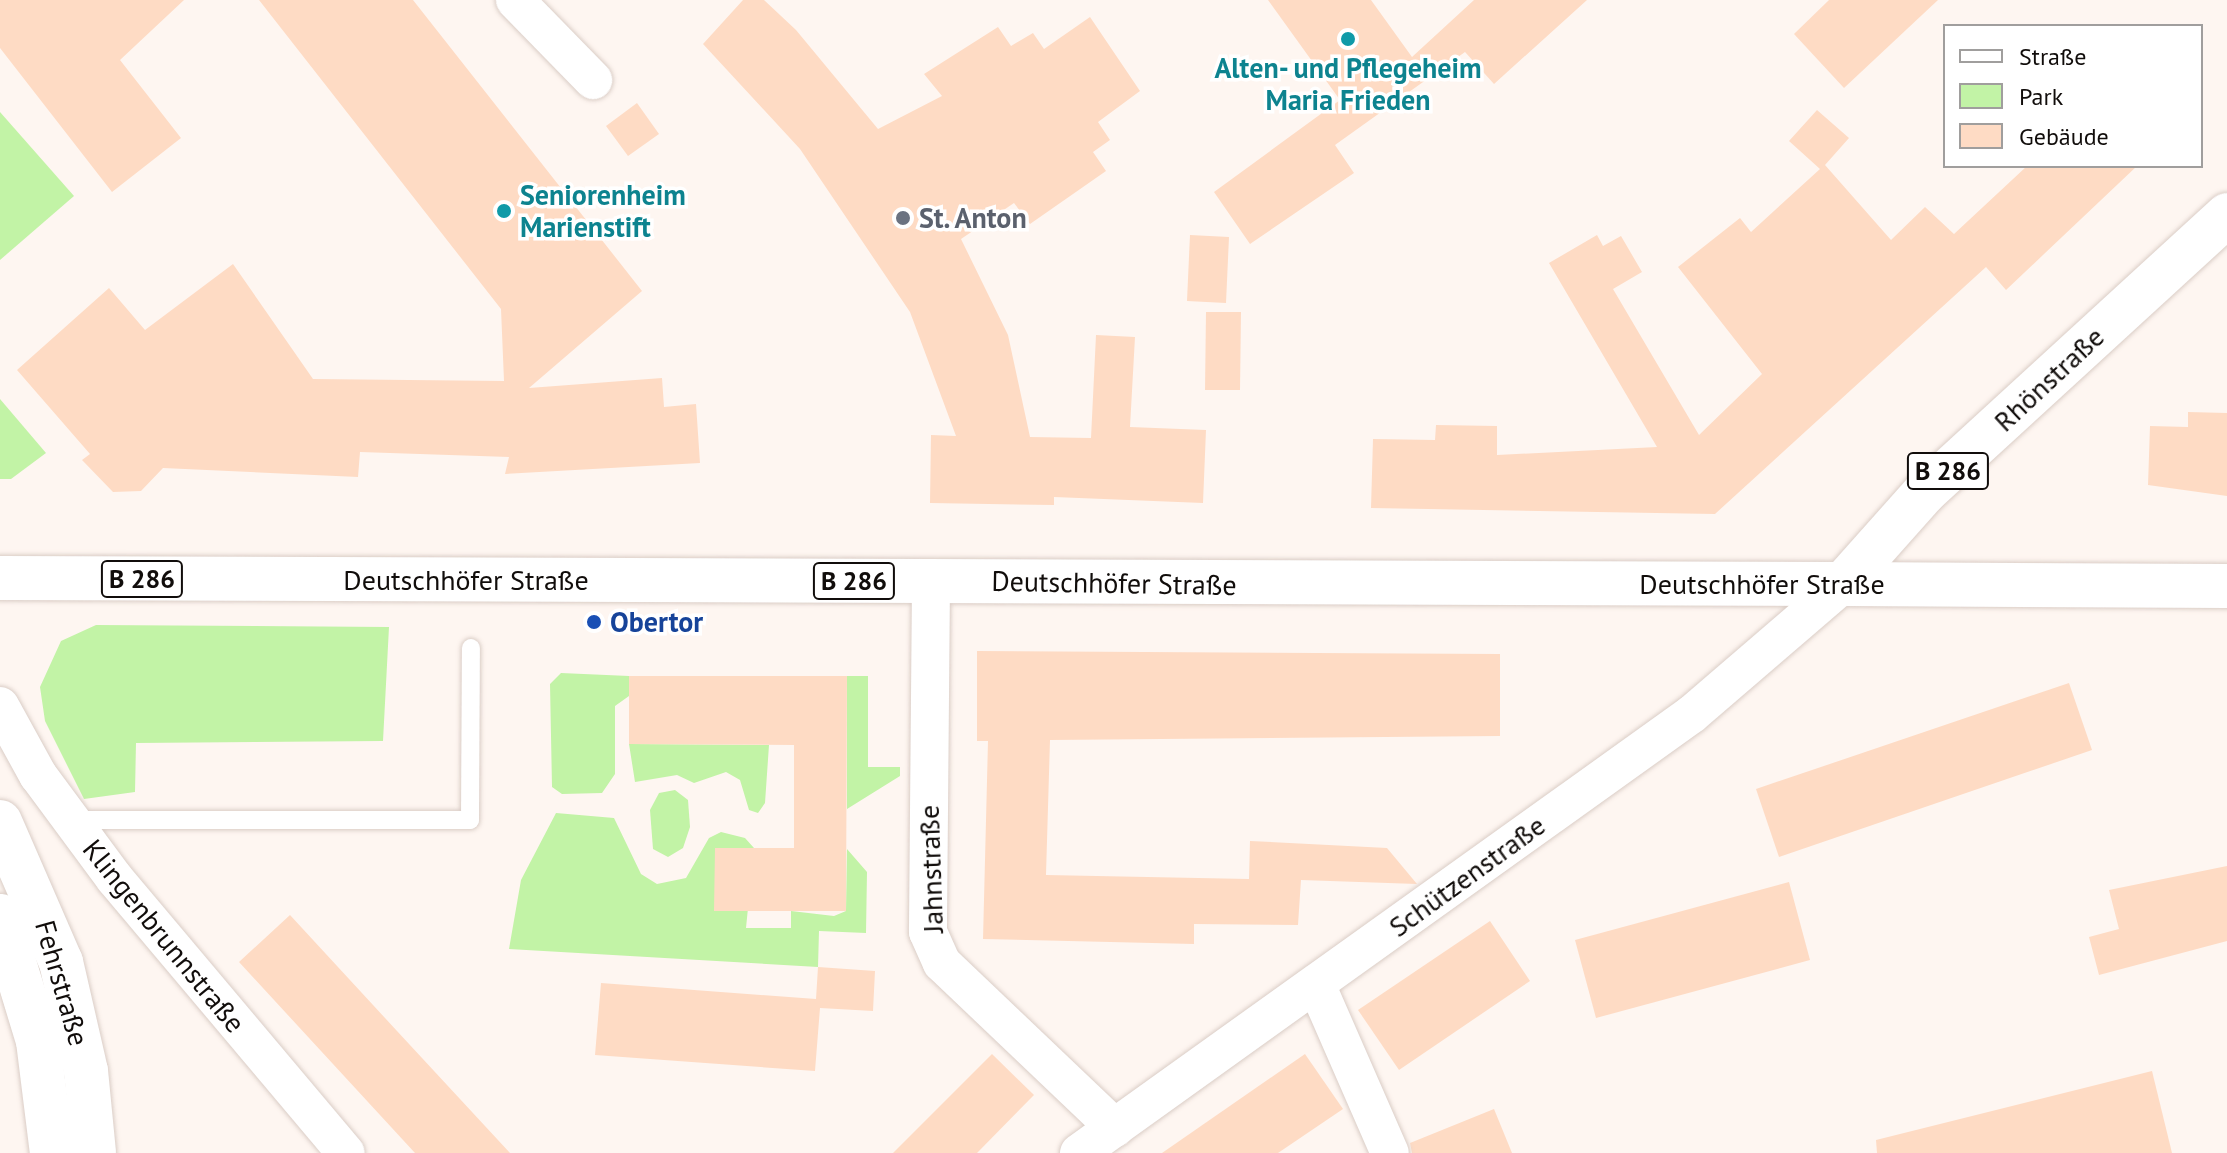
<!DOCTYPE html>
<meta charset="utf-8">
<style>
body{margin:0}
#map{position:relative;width:2227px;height:1153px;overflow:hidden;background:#fef6f1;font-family:"PT Sans",sans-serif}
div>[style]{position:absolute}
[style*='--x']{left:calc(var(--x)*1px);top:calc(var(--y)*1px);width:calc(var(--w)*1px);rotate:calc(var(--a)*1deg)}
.green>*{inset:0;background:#c2f3a6}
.building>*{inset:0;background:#fedbc4}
.roads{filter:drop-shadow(0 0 2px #dacdc6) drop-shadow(0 0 2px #dacdc6)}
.service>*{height:18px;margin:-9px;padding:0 9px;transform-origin:9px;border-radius:9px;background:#fff}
.minor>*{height:38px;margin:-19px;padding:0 19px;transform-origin:19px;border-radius:19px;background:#fff}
.secondary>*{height:44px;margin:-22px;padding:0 22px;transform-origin:22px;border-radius:22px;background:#fff}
.primary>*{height:44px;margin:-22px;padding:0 22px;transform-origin:22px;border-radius:22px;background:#fff}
.dots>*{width:22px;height:22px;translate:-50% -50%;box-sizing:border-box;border:4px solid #fff;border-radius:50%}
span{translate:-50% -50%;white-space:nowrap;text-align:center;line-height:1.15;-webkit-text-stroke:7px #fff;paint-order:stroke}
.shield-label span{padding:2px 6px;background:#fff;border:2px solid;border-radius:6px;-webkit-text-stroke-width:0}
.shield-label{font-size:26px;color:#110d0b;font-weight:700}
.culture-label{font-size:28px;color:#0d838f;font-weight:700}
.left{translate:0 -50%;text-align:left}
.worship-label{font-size:28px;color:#5b616d;font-weight:700}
.street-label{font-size:28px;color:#110d0b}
.transit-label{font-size:28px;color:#164399;font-weight:700}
.legend{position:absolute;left:1943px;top:24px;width:260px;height:144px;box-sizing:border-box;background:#fff;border:2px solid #a09e9d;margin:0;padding:10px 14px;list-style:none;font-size:24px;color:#110d0b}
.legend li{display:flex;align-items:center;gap:16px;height:40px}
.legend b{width:40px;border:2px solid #a09e9d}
</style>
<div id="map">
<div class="green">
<div style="clip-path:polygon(0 112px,74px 196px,0 260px)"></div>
<div style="clip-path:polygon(0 399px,46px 453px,11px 479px,0 479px)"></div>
<div style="clip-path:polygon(96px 625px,389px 627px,383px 741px,136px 743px,135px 792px,84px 799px,45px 721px,40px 687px,61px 641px)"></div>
<div style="clip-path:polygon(561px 673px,629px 676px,629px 696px,615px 706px,615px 774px,602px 793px,562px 794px,552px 787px,550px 684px)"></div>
<div style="clip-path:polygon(847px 676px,868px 676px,868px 767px,900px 767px,900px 776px,847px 809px)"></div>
<div style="clip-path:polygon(629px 744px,769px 745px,765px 803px,758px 813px,749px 810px,740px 780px,726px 772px,694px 783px,677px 775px,635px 782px)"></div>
<div style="clip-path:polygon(675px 790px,688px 800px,690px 827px,683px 848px,668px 857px,653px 849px,650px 810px,659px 793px)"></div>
<div style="clip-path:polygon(556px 813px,614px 818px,641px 874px,657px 884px,686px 878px,709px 838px,721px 832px,745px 838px,754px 848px,746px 928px,791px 928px,791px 911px,834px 916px,846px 911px,847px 849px,867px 872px,866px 933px,819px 931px,818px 967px,509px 949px,521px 880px)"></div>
</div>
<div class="building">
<div style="clip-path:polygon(0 0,184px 0,120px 60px,181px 138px,112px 192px,0 48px)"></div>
<div style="clip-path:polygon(259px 0,413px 0,642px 291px,529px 388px,662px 378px,664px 407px,696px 404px,700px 463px,505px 474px,509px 457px,360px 452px,358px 477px,163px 468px,141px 491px,113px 492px,82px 460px,90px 454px,17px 370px,109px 288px,145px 330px,233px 264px,313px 379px,504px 381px,501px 309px)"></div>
<div style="clip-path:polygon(743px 0,764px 0,796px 30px,878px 129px,942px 96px,924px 74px,998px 27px,1011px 46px,1033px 33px,1044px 49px,1090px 17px,1140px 91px,1098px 122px,1110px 140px,1093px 152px,1106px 171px,1030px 224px,1014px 203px,961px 239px,1008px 335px,1030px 437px,1091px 438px,1096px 335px,1135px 337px,1130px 427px,1206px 430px,1203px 503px,1054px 497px,1054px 505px,930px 503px,931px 435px,956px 436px,910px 312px,800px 149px,703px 44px)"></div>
<div style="clip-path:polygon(1268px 0,1371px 0,1412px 57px,1474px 0,1587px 0,1494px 84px,1465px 52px,1335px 145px,1354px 173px,1250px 244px,1214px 192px,1340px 100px)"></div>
<div style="clip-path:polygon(1829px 0,1938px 0,1844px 88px,1794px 34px)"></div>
<div style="clip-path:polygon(637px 103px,659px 134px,628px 156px,606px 126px)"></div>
<div style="clip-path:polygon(1817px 110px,1849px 138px,1825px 165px,1891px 240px,1925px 207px,1954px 234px,2027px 166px,2137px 166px,2006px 290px,1986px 267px,1715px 514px,1371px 508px,1373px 439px,1435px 440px,1436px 425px,1497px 426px,1497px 455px,1657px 447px,1549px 263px,1597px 235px,1603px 246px,1621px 236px,1642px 272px,1613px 289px,1699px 435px,1762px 374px,1678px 267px,1740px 218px,1751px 232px,1820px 169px,1789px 141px)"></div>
<div style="clip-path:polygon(1190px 235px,1229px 237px,1226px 303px,1187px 301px)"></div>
<div style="clip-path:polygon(1206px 312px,1241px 312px,1240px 390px,1205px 390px)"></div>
<div style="clip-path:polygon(2188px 412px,2227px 413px,2227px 496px,2148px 485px,2150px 426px,2188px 427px)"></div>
<div style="clip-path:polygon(977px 651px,1500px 654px,1500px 736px,1050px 740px,1046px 875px,1249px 879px,1250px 841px,1387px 848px,1417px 884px,1301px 880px,1298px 925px,1194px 924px,1194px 944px,983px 939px,988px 741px,977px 741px)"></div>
<div style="clip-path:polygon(629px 676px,847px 676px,846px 911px,714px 911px,715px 848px,794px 848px,794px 745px,629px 744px)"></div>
<div style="clip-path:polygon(2069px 683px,2092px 750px,1779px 857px,1756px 789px)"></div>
<div style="clip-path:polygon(2227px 866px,2227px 941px,2099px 975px,2089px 937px,2119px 929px,2109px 890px)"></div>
<div style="clip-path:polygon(1789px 882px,1810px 960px,1596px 1018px,1575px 940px)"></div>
<div style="clip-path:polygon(290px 915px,397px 1031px,510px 1153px,415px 1153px,239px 962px)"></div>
<div style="clip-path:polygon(1490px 921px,1530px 981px,1399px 1070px,1358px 1010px)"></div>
<div style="clip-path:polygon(818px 967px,875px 971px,873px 1011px,820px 1008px,815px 1071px,595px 1055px,601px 983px,816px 999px)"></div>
<div style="clip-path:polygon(992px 1054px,1034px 1095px,977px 1153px,893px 1153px)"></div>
<div style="clip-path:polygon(1305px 1054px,1343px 1109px,1278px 1153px,1162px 1153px)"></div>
<div style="clip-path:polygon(2152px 1071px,2172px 1153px,1877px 1153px,1876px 1140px)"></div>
<div style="clip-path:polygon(1494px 1109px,1512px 1153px,1412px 1153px,1410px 1143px)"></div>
</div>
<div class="roads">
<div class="service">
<div style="--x:71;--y:820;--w:399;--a:0"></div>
<div style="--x:470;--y:820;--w:172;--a:-89.7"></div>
</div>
<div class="minor">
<div style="--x:515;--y:0;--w:112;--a:45.7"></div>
<div style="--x:931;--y:582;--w:350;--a:90.5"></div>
<div style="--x:928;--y:932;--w:34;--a:66"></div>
<div style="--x:942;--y:963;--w:239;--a:43.6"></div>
<div style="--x:0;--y:706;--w:79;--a:61.2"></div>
<div style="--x:38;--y:775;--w:129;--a:53.5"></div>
<div style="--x:115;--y:879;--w:358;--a:49.9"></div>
<div style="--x:1316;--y:984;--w:184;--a:66.4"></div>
<div style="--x:1079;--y:1153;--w:754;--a:-35.61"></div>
<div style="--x:1692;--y:714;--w:199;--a:-40.7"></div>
</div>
<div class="secondary">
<div style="--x:1843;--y:584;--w:384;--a:0.3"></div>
<div style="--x:0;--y:822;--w:153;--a:66.5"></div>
<div style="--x:61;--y:962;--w:112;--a:77.1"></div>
<div style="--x:86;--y:1071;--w:82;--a:84.4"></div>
<div style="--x:0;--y:916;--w:131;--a:73.1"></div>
<div style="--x:38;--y:1041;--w:113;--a:82.9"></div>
</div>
<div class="primary">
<div style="--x:0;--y:578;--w:1843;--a:0.19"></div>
<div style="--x:1843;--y:584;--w:123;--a:-48.3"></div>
<div style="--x:1925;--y:492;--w:410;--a:-42.5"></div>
</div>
</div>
<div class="dots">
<div style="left:1348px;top:39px;background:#0f9aa8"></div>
<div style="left:504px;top:211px;background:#0f9aa8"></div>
<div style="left:903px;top:218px;background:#6b7280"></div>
<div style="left:594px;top:622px;background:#1a4fb4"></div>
</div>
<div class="shield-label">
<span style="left:1948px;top:471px">B 286</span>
<span style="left:142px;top:579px">B 286</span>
<span style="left:854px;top:581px">B 286</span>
</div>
<div class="culture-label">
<span style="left:1348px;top:84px">Alten- und Pflegeheim<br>Maria Frieden</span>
<span class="left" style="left:520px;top:211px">Seniorenheim<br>Marienstift</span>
</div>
<div class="worship-label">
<span class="left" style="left:919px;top:218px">St. Anton</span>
</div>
<div class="street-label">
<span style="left:2049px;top:379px;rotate:-43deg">Rhönstraße</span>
<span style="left:466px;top:580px">Deutschhöfer Straße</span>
<span style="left:1114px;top:583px;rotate:1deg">Deutschhöfer Straße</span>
<span style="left:1762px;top:584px">Deutschhöfer Straße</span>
<span style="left:931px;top:869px;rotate:-92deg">Jahnstraße</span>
<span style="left:1467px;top:876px;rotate:-36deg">Schützenstraße</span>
<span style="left:164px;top:936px;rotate:51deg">Klingenbrunnstraße</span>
<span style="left:62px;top:983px;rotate:74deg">Fehrstraße</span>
</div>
<div class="transit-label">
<span class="left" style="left:610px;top:622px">Obertor</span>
</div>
<ul class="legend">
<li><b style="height:10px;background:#fff"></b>Straße</li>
<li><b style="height:22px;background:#c2f3a6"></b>Park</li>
<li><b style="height:22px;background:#fedbc4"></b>Gebäude</li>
</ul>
</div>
